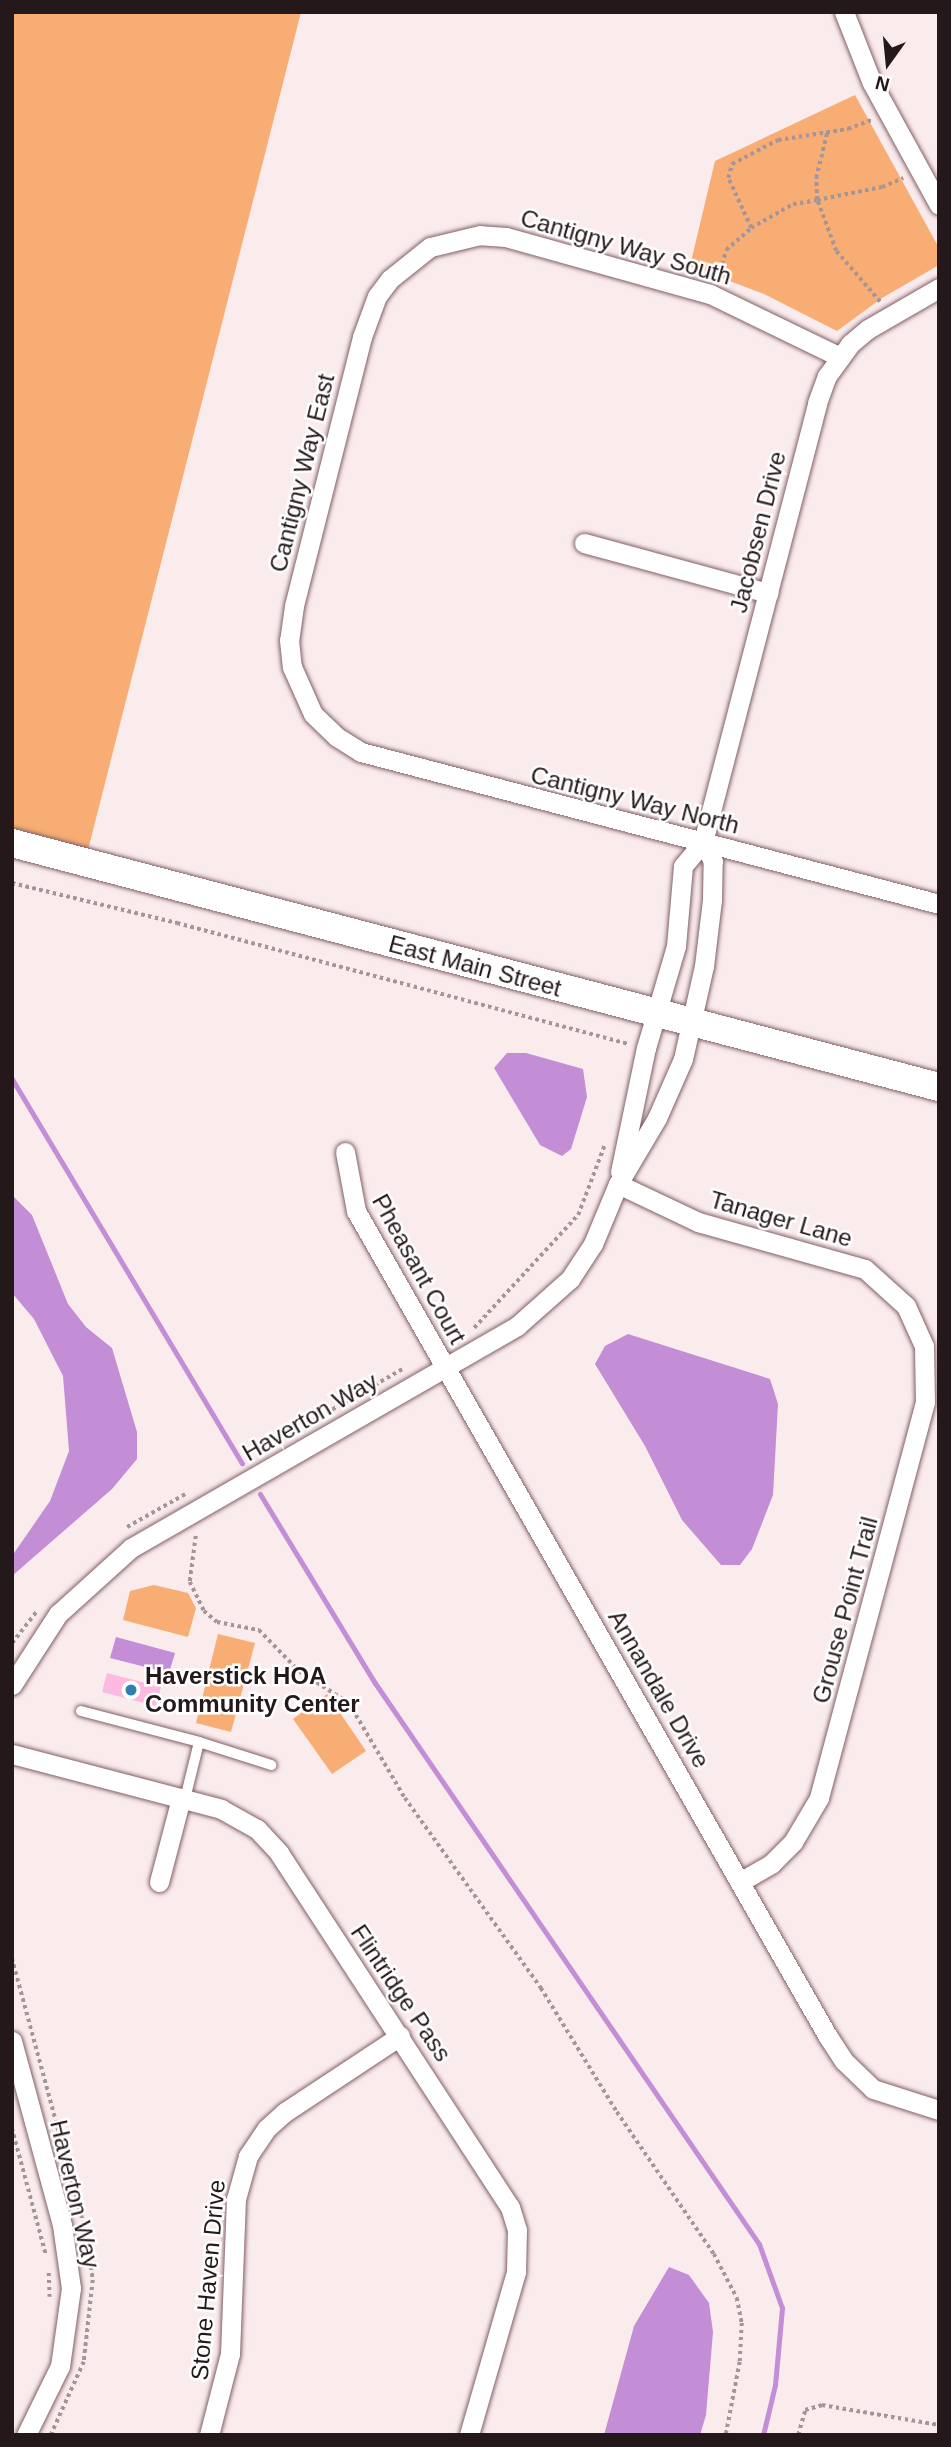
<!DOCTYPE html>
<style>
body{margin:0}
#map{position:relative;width:951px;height:2447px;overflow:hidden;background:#faebed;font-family:Arial,sans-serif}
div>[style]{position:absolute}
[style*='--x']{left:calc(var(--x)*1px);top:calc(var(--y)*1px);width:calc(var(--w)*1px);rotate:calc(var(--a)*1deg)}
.green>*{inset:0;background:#f7ad73}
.water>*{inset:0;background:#c38ed6}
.stream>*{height:5px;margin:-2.5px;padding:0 2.5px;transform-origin:2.5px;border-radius:2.5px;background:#c38ed6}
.building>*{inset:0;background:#fcb9e2}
.path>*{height:3.5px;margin-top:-1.75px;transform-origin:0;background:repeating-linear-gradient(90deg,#a49598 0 3.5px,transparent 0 7px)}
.roads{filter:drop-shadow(0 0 2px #806065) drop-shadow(0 0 2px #806065)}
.service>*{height:10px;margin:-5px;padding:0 5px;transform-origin:5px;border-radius:5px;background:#fff}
.minor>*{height:19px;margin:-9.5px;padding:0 9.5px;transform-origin:9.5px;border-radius:9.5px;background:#fff}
.secondary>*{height:28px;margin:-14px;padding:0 14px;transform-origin:14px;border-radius:14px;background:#fff}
.dots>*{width:19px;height:19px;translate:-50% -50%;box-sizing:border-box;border:4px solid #fff;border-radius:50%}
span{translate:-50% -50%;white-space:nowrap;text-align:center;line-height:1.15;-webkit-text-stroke:5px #fff;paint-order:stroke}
.street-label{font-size:24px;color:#25181b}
.poi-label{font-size:24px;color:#25181b;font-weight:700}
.left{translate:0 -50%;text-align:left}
.frame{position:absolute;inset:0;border:14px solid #25181b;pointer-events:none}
.north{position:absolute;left:853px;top:28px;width:70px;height:70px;-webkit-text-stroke:5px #fff;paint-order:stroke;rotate:195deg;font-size:19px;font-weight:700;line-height:28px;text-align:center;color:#25181b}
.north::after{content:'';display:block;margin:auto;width:24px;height:32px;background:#25181b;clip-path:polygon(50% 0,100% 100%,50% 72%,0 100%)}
</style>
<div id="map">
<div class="green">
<div style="clip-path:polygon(12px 12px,301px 12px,88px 850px,12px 831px)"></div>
<div style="clip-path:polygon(855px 95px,939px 248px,939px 265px,882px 298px,837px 331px,764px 294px,690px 266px,715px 161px)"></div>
<div style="clip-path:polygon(154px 1585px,188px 1593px,196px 1608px,188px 1637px,123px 1620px,130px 1591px)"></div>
<div style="clip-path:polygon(218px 1634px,255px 1643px,231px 1732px,196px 1723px)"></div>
<div style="clip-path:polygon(327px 1694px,366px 1751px,332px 1774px,293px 1719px)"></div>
</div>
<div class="water">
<div style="clip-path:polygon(507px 1053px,526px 1053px,583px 1069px,587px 1097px,571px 1149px,562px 1156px,540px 1145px,494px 1068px)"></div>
<div style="clip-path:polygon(12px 1195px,32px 1215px,68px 1304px,86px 1327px,112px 1348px,137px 1432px,137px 1459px,112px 1489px,12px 1576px,12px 1556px,50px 1501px,69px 1451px,63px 1376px,34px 1319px,12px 1293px)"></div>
<div style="clip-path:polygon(628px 1334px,770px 1379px,778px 1404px,773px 1495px,752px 1549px,740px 1565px,721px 1565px,682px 1520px,645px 1446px,595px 1364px,605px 1346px)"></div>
<div style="clip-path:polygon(116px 1637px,175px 1653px,169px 1673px,110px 1658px)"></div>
<div style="clip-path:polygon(669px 2267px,689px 2275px,709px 2303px,713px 2332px,706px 2415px,700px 2435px,604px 2435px,634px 2326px)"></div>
</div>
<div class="stream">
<div style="--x:12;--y:1079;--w:448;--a:59.1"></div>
<div style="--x:260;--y:1494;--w:221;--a:58.7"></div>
<div style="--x:375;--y:1683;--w:680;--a:55.61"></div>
<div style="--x:759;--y:2244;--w:68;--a:70.2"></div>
<div style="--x:782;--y:2308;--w:77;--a:95.2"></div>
<div style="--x:775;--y:2385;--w:51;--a:103.5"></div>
</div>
<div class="building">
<div style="clip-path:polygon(107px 1673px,161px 1687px,156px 1706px,102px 1692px)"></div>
</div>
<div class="path">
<div style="--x:751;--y:228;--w:48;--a:-29.7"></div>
<div style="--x:793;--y:204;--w:24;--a:-9"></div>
<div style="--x:817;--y:200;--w:22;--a:-93"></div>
<div style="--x:816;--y:178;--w:46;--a:-76.3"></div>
<div style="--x:718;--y:278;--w:29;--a:-74"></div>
<div style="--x:726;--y:250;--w:33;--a:-41"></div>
<div style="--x:751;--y:228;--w:55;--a:-114.7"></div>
<div style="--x:728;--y:178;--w:15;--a:-74"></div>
<div style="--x:732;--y:164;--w:52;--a:-27.6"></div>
<div style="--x:778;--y:140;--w:71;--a:-8.9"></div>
<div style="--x:848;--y:129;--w:26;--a:-21"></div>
<div style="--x:880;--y:302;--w:67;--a:-130.8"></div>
<div style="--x:836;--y:251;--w:54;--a:-110.4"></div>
<div style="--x:817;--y:200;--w:66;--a:-11.3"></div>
<div style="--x:882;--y:187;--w:23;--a:-23"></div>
<div style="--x:12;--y:883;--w:170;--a:13.6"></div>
<div style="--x:177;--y:923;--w:467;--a:15"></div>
<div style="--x:474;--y:1328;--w:154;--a:-47.4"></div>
<div style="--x:578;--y:1215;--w:76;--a:-69.2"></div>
<div style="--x:314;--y:1420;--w:104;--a:-30"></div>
<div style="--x:127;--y:1527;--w:69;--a:-29.5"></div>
<div style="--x:196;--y:1536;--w:46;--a:97.4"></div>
<div style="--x:190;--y:1582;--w:32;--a:64"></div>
<div style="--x:204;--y:1611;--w:17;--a:40"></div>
<div style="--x:217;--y:1622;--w:43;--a:10.8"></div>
<div style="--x:259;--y:1630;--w:57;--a:45.7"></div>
<div style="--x:299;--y:1671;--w:59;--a:32.6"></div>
<div style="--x:349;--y:1703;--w:110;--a:59.5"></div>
<div style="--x:405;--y:1798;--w:234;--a:54.4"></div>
<div style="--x:541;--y:1988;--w:145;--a:58.5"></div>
<div style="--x:617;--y:2112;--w:172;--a:55.7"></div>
<div style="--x:714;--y:2254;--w:50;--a:62.4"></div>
<div style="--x:737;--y:2298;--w:25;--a:79"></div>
<div style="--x:742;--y:2323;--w:39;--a:93"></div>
<div style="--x:740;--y:2362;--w:74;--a:100.9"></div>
<div style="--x:12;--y:1643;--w:41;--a:-52"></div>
<div style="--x:12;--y:1958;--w:284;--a:74.9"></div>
<div style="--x:86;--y:2232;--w:49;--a:81.7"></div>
<div style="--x:93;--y:2280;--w:82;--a:96.3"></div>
<div style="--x:84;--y:2362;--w:80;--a:114.3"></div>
<div style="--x:12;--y:2128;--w:131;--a:75"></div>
<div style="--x:49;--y:2273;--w:24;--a:88"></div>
<div style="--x:798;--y:2435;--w:26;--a:-74"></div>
<div style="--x:805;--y:2410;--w:18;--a:-16"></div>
<div style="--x:822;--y:2405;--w:119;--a:9.7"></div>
</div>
<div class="roads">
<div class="service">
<div style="--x:81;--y:1711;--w:122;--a:14.7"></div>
<div style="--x:199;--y:1742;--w:59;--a:103.8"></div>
<div style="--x:199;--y:1742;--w:76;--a:17.7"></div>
</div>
<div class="minor">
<div style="--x:844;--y:12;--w:76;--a:68.5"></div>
<div style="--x:872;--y:83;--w:139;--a:61.2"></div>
<div style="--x:840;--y:357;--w:144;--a:-154.1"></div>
<div style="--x:710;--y:294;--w:212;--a:-164.4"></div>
<div style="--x:506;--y:237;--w:26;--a:-176"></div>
<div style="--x:480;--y:235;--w:51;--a:166.5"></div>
<div style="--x:430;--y:247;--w:51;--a:141.3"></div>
<div style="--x:390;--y:279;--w:21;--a:127"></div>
<div style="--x:377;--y:296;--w:44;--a:110.1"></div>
<div style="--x:362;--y:337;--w:277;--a:104.2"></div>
<div style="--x:294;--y:606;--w:34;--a:98"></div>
<div style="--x:289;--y:640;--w:27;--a:84"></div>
<div style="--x:292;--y:667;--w:51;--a:65.9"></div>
<div style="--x:313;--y:714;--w:33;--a:44"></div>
<div style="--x:337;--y:737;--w:28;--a:32"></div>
<div style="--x:361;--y:752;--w:598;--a:14.73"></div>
<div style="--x:584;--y:543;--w:191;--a:15.2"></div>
<div style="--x:345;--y:1152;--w:60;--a:79.4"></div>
<div style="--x:356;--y:1211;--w:949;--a:60.25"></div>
<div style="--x:827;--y:2035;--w:31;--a:57"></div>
<div style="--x:844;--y:2061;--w:40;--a:44"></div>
<div style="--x:873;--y:2089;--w:69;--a:17.7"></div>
<div style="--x:620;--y:1172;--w:127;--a:-78.2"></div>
<div style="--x:646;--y:1048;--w:106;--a:-73.6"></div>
<div style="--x:676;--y:946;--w:80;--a:-85"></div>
<div style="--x:683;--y:866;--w:31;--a:-50"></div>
<div style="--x:703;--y:842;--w:454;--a:-75.4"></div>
<div style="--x:817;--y:403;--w:29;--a:-70"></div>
<div style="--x:827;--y:376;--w:39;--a:-54"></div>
<div style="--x:850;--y:344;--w:23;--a:-40"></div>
<div style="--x:868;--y:329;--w:82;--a:-30"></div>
<div style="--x:618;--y:1184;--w:89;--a:25.4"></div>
<div style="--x:698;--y:1222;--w:173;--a:15.7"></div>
<div style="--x:865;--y:1269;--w:55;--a:42.1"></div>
<div style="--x:906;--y:1306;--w:44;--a:65.8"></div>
<div style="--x:924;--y:1346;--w:56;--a:89"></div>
<div style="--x:925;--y:1402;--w:410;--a:105"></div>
<div style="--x:819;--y:1798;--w:51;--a:120.6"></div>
<div style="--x:793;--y:1842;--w:31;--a:135"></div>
<div style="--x:771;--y:1864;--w:34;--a:150"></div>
<div style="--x:12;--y:1685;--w:85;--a:-57.1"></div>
<div style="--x:58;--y:1614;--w:98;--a:-42.1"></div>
<div style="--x:131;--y:1548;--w:445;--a:-29.9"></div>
<div style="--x:517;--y:1326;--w:71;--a:-41.6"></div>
<div style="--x:570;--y:1279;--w:42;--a:-56.7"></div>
<div style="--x:593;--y:1244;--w:65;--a:-67.4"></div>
<div style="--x:618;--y:1184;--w:77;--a:-59.4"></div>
<div style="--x:657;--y:1118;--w:64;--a:-66.2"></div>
<div style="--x:683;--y:1059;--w:95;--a:-77.3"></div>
<div style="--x:704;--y:966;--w:66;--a:-83.1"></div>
<div style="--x:712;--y:900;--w:39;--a:-89"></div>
<div style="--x:713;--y:861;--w:21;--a:-118"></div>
<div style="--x:12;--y:1754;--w:216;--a:14.7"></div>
<div style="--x:221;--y:1809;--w:41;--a:29.1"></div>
<div style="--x:257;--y:1829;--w:33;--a:47"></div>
<div style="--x:279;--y:1853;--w:423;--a:56.9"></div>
<div style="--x:510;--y:2207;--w:24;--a:73"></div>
<div style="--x:517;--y:2230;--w:42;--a:91.4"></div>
<div style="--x:516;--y:2272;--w:170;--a:106.1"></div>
<div style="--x:159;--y:1882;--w:87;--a:-75.3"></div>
<div style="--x:12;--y:2041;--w:191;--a:74.8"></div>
<div style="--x:62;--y:2225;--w:64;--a:81.9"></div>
<div style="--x:71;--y:2288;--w:79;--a:98"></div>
<div style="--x:60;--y:2366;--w:77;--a:116.2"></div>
<div style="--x:209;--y:2435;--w:84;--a:-75.5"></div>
<div style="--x:230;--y:2354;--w:155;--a:-87.8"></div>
<div style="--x:236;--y:2199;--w:45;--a:-74.4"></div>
<div style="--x:248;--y:2156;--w:32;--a:-56"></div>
<div style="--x:266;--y:2129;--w:25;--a:-42"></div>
<div style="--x:285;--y:2112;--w:138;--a:-33.5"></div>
</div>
<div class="secondary">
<div style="--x:12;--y:843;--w:959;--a:14.75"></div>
</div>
</div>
<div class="dots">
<div style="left:131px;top:1690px;background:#317fb1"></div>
</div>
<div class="street-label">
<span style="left:626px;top:247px;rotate:16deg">Cantigny Way South</span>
<span style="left:302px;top:473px;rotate:-76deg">Cantigny Way East</span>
<span style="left:758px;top:532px;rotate:-76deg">Jacobsen Drive</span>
<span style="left:635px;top:800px;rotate:14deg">Cantigny Way North</span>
<span style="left:475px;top:966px;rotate:15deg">East Main Street</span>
<span style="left:781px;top:1219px;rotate:16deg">Tanager Lane</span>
<span style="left:419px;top:1269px;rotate:61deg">Pheasant Court</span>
<span style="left:310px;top:1417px;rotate:-30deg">Haverton Way</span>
<span style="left:845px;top:1610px;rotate:-75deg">Grouse Point Trail</span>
<span style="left:659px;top:1689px;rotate:60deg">Annandale Drive</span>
<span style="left:401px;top:1993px;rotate:56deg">Flintridge Pass</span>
<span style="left:75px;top:2194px;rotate:77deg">Haverton Way</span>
<span style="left:208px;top:2280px;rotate:-85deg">Stone Haven Drive</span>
</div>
<div class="poi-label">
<span class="left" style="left:145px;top:1690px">Haverstick HOA<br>Community Center</span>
</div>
<div class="frame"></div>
<div class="north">N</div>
</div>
